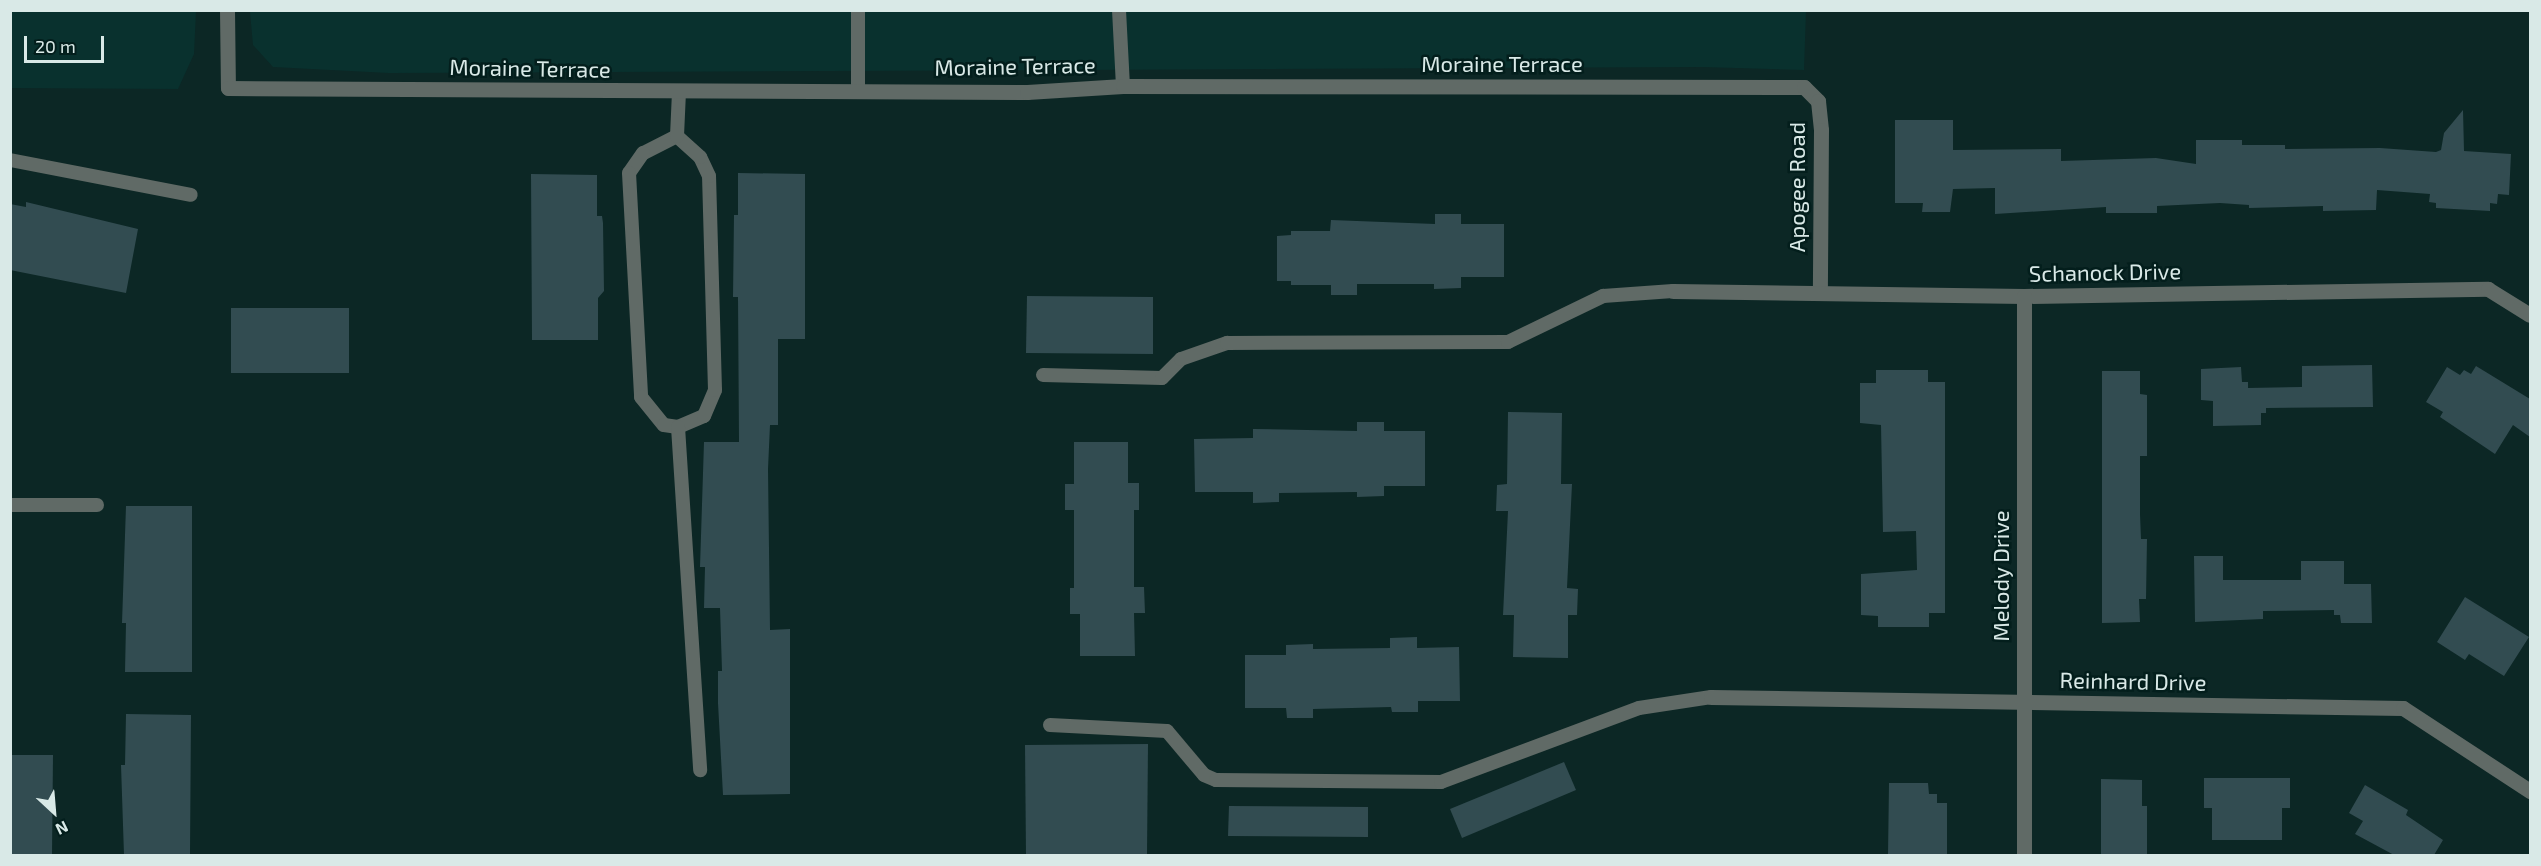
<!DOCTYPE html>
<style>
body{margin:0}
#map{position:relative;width:2541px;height:866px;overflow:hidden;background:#0c2725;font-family:"Exo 2",sans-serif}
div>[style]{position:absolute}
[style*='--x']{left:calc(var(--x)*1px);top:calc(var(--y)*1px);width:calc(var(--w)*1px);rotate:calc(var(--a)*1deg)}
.built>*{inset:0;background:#09312e}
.building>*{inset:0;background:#324c51}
.service>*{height:14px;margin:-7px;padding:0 7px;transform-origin:7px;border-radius:7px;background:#606a66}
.minor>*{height:15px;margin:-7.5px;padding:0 7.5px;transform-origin:7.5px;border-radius:7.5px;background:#606a66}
span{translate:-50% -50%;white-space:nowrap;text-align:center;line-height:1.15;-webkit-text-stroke:5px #031e1c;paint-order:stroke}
.street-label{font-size:22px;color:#d9e9e7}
.frame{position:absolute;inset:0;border:12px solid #d9e9e7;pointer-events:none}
.north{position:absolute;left:24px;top:782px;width:60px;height:60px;-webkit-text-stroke:4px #031e1c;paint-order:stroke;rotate:154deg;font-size:16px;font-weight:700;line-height:24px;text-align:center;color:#d9e9e7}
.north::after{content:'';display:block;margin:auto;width:21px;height:27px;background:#d9e9e7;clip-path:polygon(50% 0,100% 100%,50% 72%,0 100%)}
.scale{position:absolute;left:24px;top:36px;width:80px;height:27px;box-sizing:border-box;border:3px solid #d9e9e7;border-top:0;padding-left:8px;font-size:18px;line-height:21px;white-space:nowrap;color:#d9e9e7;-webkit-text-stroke:4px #031e1c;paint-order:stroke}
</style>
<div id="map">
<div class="built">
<div style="clip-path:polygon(11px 10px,196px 11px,194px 54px,178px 89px,11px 88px)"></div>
<div style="clip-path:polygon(229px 11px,1806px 11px,1804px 70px,1702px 67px,389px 73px,273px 67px,253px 45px,250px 12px)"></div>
</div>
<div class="building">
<div style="clip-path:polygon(2463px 110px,2464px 151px,2511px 154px,2509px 195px,2498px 194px,2497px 204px,2490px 203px,2490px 211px,2436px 208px,2436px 203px,2429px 202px,2430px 194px,2377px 190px,2376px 210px,2323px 211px,2323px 206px,2249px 208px,2249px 205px,2220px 203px,2157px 206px,2157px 213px,2106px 213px,2106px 207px,1995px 214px,1995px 188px,1953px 189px,1950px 212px,1922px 212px,1923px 203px,1895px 203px,1895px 120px,1953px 120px,1953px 150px,2061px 149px,2061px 161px,2156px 158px,2196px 164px,2196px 140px,2242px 140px,2242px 145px,2285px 145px,2285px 149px,2380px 148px,2436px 152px,2441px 150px,2444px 133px)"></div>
<div style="clip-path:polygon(738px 173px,805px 174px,805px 339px,778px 339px,778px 425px,770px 425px,768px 469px,770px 630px,790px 629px,790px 794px,723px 795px,718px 703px,718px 671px,722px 671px,720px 608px,704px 608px,705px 567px,700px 567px,704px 442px,739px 442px,738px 297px,733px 297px,734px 215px,738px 215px)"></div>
<div style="clip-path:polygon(531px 174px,597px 175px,597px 216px,602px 216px,603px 223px,604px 291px,598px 298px,598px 340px,532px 340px)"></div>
<div style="clip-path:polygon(26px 202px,138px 229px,126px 293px,10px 270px,10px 204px,26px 207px)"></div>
<div style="clip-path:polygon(1435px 214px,1461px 214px,1461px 224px,1504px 224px,1504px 277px,1461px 277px,1461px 288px,1434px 289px,1434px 284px,1357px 284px,1357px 295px,1331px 295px,1331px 285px,1291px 285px,1291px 281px,1277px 281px,1277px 236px,1291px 235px,1291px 231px,1330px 231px,1331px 220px,1435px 224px)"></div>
<div style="clip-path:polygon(1027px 296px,1153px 297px,1153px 354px,1026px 353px)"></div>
<div style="clip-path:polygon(231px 308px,349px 308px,349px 373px,231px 373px)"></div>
<div style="clip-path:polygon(2372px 365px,2373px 407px,2266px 408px,2266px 413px,2261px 413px,2261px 425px,2213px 426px,2213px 401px,2201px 400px,2201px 369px,2241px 367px,2242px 382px,2248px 382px,2248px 388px,2302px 387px,2302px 366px)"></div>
<div style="clip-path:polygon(2476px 366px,2530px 399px,2530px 437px,2513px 425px,2495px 454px,2440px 417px,2443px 412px,2426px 402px,2447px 367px,2460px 375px,2464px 370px,2471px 374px)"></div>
<div style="clip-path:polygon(1876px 370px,1928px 370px,1928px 382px,1945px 382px,1945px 613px,1929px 613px,1929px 627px,1878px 627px,1878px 616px,1861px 615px,1861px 574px,1917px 570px,1916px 531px,1883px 532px,1881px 425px,1860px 423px,1860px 383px,1876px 383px)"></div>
<div style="clip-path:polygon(2102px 371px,2140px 371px,2140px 394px,2147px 395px,2147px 456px,2140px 456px,2140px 514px,2141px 539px,2147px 539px,2146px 599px,2139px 599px,2140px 622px,2102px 623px)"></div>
<div style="clip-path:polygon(1508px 412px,1562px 413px,1561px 484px,1572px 484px,1567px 588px,1578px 589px,1577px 615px,1568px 615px,1568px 658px,1513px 657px,1514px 615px,1503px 615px,1508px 511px,1496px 511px,1497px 485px,1507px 484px)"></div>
<div style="clip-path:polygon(1357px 422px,1384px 422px,1384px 431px,1425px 431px,1425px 486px,1384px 486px,1384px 496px,1357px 497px,1357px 492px,1279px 493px,1279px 502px,1253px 503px,1253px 492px,1195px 492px,1194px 439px,1253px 438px,1253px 429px,1357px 431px)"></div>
<div style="clip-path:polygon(1074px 442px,1128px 442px,1128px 483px,1139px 483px,1139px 510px,1134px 510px,1134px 587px,1144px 587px,1145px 613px,1134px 613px,1135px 656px,1080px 656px,1080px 614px,1070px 614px,1070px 588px,1074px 588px,1074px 510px,1065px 510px,1065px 484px,1074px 484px)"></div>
<div style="clip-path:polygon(126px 506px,192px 506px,192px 672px,125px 672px,126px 623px,122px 623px)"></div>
<div style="clip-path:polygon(2194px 556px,2223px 556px,2223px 580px,2301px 580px,2301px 561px,2344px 561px,2344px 584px,2371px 584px,2372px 623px,2341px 623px,2340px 615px,2334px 615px,2334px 610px,2263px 611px,2263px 619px,2195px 622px)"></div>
<div style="clip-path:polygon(2465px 597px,2529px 637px,2504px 676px,2469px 654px,2465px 660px,2437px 642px)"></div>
<div style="clip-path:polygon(1417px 637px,1417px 648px,1459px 647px,1460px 701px,1418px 701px,1418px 712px,1392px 712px,1391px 707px,1313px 709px,1313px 718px,1287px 718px,1286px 708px,1245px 708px,1245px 655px,1286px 655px,1286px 645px,1313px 644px,1313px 649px,1390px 648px,1390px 638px)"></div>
<div style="clip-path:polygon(126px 714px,191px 715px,190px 855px,124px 855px,121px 765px,125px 765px)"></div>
<div style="clip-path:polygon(1148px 744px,1147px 855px,1026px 855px,1025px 745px)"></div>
<div style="clip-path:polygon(10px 755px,53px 755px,52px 855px,10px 855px)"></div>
<div style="clip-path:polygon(1564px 762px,1576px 790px,1462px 838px,1450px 809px)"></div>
<div style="clip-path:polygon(2204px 778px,2290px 778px,2290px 808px,2282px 808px,2282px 840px,2212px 840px,2212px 808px,2204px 808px)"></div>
<div style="clip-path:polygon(2101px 779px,2142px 780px,2142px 806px,2147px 806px,2147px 855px,2101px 855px)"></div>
<div style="clip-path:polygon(1889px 783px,1928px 783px,1929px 794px,1937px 794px,1937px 803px,1947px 803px,1947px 855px,1888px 855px)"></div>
<div style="clip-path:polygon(2365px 785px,2408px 810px,2406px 815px,2443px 840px,2434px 855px,2394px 855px,2355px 834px,2363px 821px,2349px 813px)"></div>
<div style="clip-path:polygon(1229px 806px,1368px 807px,1368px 837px,1228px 836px)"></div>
</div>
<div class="service">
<div style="--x:858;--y:10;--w:79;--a:90"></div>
<div style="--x:1119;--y:10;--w:76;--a:87"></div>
<div style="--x:677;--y:136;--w:38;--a:153"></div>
<div style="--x:643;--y:153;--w:24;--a:125"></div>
<div style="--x:629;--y:173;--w:224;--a:86.9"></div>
<div style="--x:641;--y:397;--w:36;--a:51"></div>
<div style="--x:664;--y:425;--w:14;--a:8"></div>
<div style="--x:678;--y:427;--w:28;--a:-23"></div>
<div style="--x:704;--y:416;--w:28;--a:-67"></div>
<div style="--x:715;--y:390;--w:214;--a:-91.6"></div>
<div style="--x:709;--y:176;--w:21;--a:-115"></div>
<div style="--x:700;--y:157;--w:31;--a:-138"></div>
<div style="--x:677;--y:136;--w:44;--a:-87.4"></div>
<div style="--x:10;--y:160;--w:184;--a:10.9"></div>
<div style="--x:1043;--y:375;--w:119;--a:1.4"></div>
<div style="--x:1162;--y:378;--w:27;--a:-45"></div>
<div style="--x:1181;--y:359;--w:49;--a:-19.2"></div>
<div style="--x:1227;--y:343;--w:281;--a:-0.2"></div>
<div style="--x:1508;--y:342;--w:106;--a:-25.8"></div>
<div style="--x:1603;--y:296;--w:70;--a:-4.1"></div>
<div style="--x:678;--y:427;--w:344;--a:86.3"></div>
<div style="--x:10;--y:505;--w:87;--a:0"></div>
<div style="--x:1050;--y:725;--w:117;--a:2.9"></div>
<div style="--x:1167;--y:731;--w:57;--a:49.9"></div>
<div style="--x:1204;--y:775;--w:13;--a:23"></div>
<div style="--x:1216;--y:780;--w:225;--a:0.5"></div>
<div style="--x:1441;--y:782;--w:211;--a:-20.5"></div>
<div style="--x:1639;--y:708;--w:73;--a:-8.7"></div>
</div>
<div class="minor">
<div style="--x:227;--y:10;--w:78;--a:89.3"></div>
<div style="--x:228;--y:88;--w:799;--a:0.29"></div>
<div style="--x:1027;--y:92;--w:96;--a:-3.6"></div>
<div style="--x:1123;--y:86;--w:681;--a:0.08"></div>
<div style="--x:1804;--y:87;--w:20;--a:45"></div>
<div style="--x:1818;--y:101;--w:29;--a:84"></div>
<div style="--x:1821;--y:130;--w:162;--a:90.4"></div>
<div style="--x:1673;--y:291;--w:351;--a:0.8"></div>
<div style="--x:2024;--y:296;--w:464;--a:-0.9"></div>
<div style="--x:2488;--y:289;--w:49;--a:31.8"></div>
<div style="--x:1711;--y:697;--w:692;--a:0.91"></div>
<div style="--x:2403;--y:708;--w:152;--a:33.2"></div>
<div style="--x:2024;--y:856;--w:560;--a:-90"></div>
</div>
<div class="street-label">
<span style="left:1502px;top:64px">Moraine Terrace</span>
<span style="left:1015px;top:66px;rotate:-1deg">Moraine Terrace</span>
<span style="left:530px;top:68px;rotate:1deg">Moraine Terrace</span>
<span style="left:1797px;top:187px;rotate:-90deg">Apogee Road</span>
<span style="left:2105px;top:272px;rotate:-1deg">Schanock Drive</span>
<span style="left:2001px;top:576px;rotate:-90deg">Melody Drive</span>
<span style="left:2133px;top:681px;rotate:1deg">Reinhard Drive</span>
</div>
<div class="frame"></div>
<div class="north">N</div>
<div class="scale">20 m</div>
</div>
